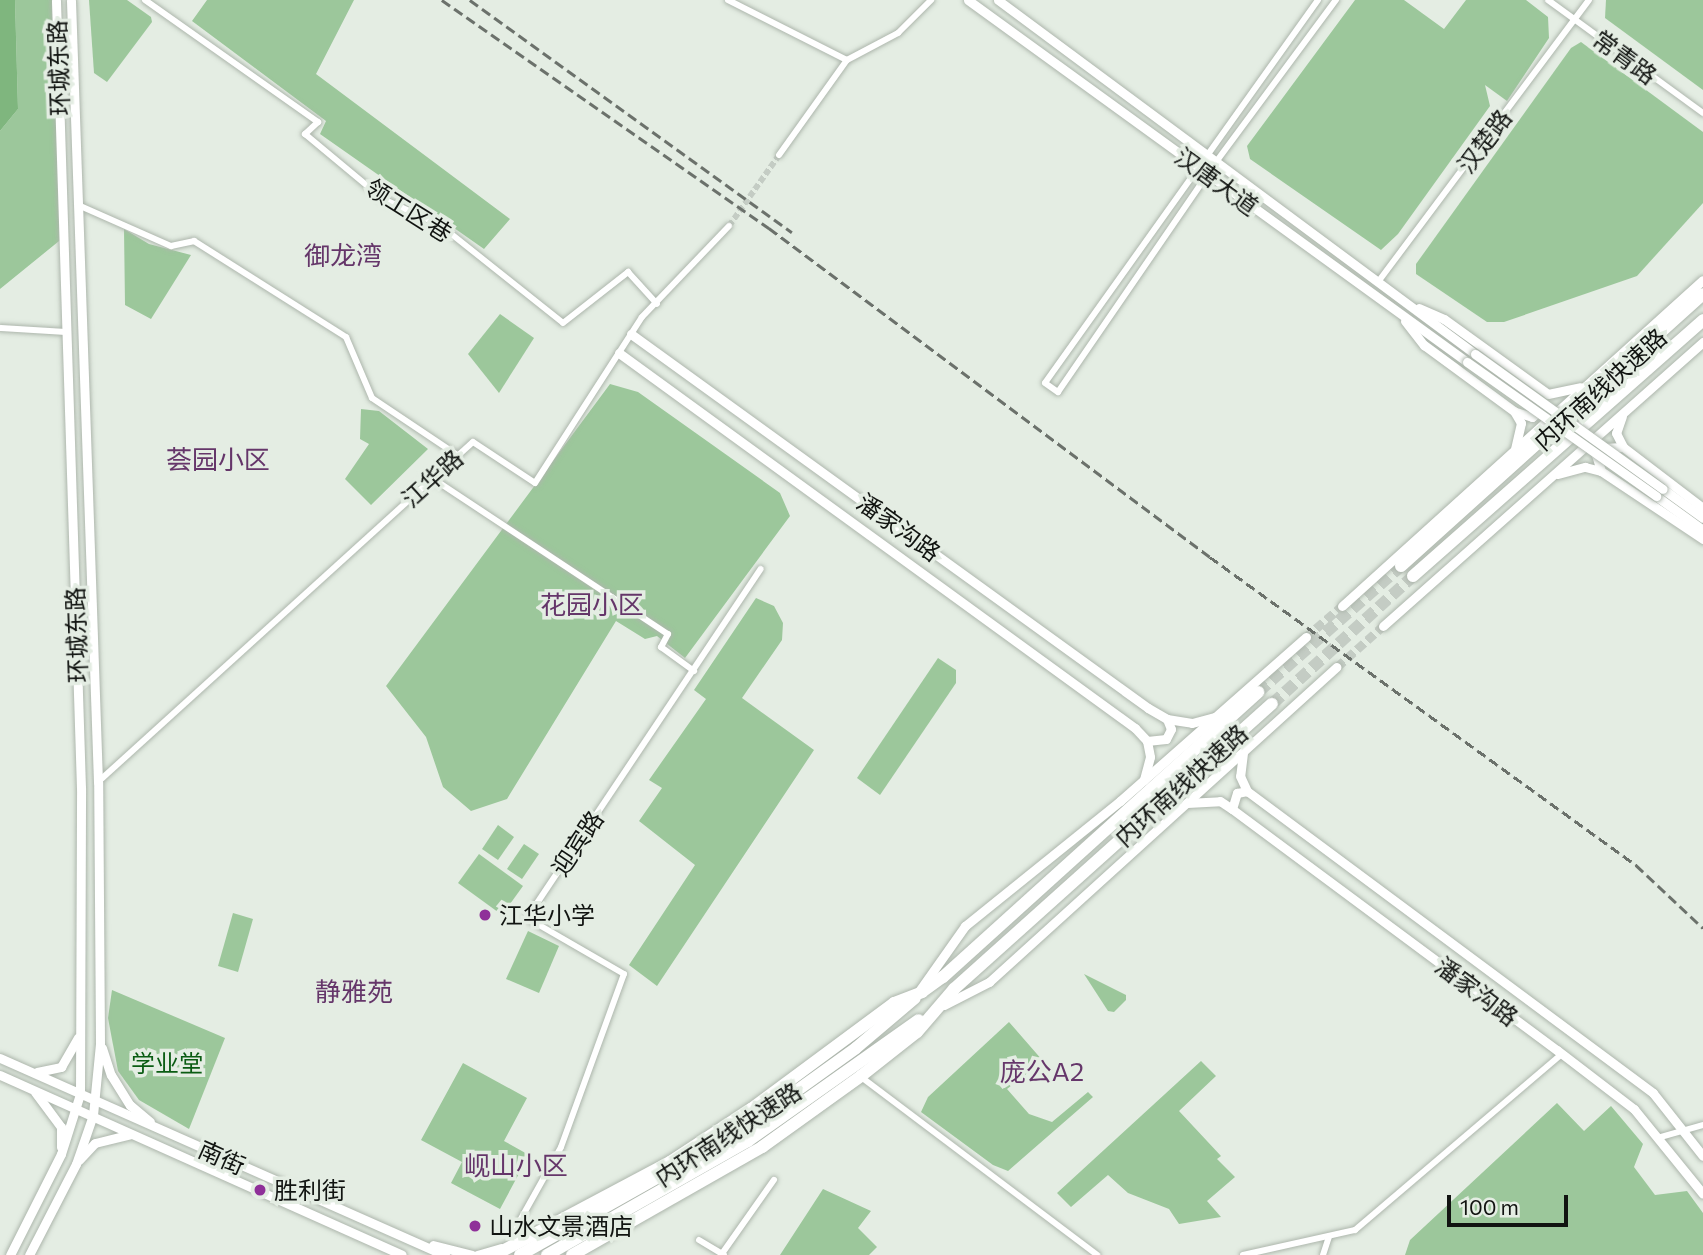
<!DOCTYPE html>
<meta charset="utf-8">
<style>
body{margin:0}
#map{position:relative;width:1703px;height:1255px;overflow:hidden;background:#e4ede3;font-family:Commissioner,"Noto Sans SC",sans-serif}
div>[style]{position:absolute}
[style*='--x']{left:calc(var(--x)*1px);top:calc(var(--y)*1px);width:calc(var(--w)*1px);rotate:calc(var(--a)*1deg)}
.green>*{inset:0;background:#9cc79b}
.water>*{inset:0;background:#7fb67e}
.street-tunnel>*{height:6px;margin-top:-3px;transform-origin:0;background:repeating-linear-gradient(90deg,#c4ccc4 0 6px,transparent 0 9px)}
.secondary-tunnel>*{height:9px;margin-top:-4.5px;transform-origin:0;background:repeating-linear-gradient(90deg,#c4ccc4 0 9px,transparent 0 13.5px)}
.highway-tunnel>*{height:12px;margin-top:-6px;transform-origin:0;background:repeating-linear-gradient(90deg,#c4ccc4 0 12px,transparent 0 18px)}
.roads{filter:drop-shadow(0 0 2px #adb6ac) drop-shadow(0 0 2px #adb6ac)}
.street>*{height:6px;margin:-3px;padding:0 3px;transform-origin:3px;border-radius:3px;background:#fff}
.secondary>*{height:9px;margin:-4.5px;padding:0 4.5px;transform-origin:4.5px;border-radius:4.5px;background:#fff}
.highway>*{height:12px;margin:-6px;padding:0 6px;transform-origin:6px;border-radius:6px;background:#fff}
.rail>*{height:2.5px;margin-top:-1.25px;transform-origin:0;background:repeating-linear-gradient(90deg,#6b716b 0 10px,transparent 0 15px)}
.bridges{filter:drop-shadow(0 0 2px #adb6ac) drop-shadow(0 0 2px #adb6ac)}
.secondary-bridge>*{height:9px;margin:-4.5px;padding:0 4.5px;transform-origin:4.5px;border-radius:4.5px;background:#fff}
.dots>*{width:19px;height:19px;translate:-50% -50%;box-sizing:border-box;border:4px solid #e4ede3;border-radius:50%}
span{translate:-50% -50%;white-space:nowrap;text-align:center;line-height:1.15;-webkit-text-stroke:7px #e4ede3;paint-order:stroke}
.street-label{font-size:24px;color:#111411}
.poi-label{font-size:24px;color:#111411}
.left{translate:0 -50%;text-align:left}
.park-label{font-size:24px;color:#0a5c13}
.neighbourhood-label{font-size:26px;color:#65366a}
.scale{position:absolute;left:1447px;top:1195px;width:121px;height:32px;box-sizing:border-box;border:4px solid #111411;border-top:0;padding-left:9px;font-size:21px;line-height:24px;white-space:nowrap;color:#111411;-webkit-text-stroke:5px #e4ede3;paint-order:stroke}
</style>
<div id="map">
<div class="green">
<div style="clip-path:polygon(15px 0,56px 0,64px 237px,0 289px,0 131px,18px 109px)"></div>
<div style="clip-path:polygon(89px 0,127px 0,151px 17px,152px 22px,107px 82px,94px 73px)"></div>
<div style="clip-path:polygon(207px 0,354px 0,316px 74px,510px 219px,484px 249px,320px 134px,326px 121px,192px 21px)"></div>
<div style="clip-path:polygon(1355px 0,1404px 0,1444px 29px,1466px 0,1526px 0,1548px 17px,1549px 38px,1507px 101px,1485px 85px,1490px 106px,1398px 234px,1381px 250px,1250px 159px,1247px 146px)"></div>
<div style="clip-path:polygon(1606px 0,1703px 0,1703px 90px,1605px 18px)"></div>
<div style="clip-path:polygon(1581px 42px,1703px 132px,1703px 203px,1637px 276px,1504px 322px,1487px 322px,1416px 274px,1416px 264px,1571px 48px)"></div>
<div style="clip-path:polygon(124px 229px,149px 244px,191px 255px,151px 319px,125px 305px)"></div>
<div style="clip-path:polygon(500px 314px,534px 338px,499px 393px,468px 354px)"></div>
<div style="clip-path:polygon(610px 384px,638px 392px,780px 493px,790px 516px,685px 658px,657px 636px,645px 639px,616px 621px,507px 799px,471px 811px,443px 787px,426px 737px,386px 686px)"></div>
<div style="clip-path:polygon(361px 409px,379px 411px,428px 449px,371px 505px,345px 479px,369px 444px,360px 439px)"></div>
<div style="clip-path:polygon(756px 598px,774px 606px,783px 623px,782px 640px,742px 698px,814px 750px,657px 986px,629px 965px,695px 865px,639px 821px,662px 788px,649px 780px,706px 699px,694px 690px)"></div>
<div style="clip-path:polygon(938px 658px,956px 670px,956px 683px,880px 795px,857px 778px)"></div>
<div style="clip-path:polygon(498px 825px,514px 837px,498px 860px,482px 849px)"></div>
<div style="clip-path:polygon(524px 844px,539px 854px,522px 879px,507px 869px)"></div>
<div style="clip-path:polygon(479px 854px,523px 886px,502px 915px,458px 883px)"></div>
<div style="clip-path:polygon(233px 913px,253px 919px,238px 972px,218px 966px)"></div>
<div style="clip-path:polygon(528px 931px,559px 946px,539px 993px,506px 979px)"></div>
<div style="clip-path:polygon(1084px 974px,1126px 995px,1126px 1000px,1114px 1012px,1108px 1011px)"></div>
<div style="clip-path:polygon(112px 990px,225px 1038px,189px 1129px,139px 1100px,118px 1071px,108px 1018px)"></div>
<div style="clip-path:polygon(1009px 1022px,1043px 1061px,1007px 1089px,1029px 1114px,1052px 1122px,1088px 1092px,1093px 1097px,1008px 1171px,993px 1165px,921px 1112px,928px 1097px)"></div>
<div style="clip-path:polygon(1201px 1061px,1216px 1076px,1179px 1111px,1221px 1156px,1217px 1159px,1235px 1177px,1207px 1201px,1221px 1217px,1179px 1224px,1169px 1209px,1128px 1193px,1108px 1175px,1071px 1207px,1057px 1193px)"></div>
<div style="clip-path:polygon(463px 1063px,527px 1098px,504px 1141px,529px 1155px,500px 1209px,451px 1183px,462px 1162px,421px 1140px)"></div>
<div style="clip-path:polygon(1557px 1103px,1584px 1131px,1611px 1106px,1643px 1144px,1634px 1167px,1655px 1195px,1687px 1191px,1703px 1213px,1703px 1255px,1405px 1255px,1410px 1240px)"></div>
<div style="clip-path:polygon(823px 1189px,871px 1211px,858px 1228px,877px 1247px,869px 1255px,780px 1255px)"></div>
</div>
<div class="water">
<div style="clip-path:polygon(0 0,15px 0,18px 109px,0 131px)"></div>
</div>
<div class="street-tunnel">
<div style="--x:729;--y:226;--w:87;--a:-54.8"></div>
</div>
<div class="secondary-tunnel">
<div style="--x:1306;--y:637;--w:48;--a:-40.7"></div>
<div style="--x:1337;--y:667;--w:62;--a:-41.7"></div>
</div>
<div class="highway-tunnel">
<div style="--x:1258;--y:692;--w:191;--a:-41.4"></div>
<div style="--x:1272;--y:704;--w:190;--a:-42.2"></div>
</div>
<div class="roads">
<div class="street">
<div style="--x:145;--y:0;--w:212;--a:35.2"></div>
<div style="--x:318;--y:122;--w:18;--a:137"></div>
<div style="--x:305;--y:134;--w:102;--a:39.8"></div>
<div style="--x:383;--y:199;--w:63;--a:24.5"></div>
<div style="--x:440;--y:225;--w:157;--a:38.5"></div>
<div style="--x:563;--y:323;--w:83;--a:-38.1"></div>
<div style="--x:628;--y:272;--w:43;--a:47.8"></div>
<div style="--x:728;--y:0;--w:133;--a:26.8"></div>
<div style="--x:1318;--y:0;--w:470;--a:125.5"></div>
<div style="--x:1045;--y:383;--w:16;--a:35"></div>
<div style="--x:1058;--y:392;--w:279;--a:-55.5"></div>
<div style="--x:1216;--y:162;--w:202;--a:-53.5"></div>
<div style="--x:1548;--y:0;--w:192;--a:36.1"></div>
<div style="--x:779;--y:155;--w:117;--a:-54.4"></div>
<div style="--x:847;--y:60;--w:58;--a:-27.9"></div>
<div style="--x:898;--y:33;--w:47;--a:-45"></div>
<div style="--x:78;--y:205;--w:102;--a:23.8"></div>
<div style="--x:171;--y:246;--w:24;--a:-12"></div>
<div style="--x:194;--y:241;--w:180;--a:32.3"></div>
<div style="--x:346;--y:337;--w:66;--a:66.9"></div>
<div style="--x:372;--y:398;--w:102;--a:33.8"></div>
<div style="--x:1378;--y:282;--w:352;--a:-53.2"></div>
<div style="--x:0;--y:328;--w:67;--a:3.4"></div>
<div style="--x:432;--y:478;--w:283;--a:33.5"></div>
<div style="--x:668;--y:634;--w:15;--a:118"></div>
<div style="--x:661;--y:647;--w:41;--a:36"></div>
<div style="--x:98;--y:782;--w:506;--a:-42.2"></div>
<div style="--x:473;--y:442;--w:74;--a:33.5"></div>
<div style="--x:535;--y:483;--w:197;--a:-57.2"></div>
<div style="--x:642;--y:317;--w:126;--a:-46.3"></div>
<div style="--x:861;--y:1077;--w:296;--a:37"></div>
<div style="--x:1657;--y:1138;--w:48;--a:-15.8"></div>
<div style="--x:524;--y:1239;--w:13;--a:-151"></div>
<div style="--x:513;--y:1233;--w:98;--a:-60.8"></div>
<div style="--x:561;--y:1147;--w:184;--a:-70"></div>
<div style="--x:624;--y:974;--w:112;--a:-150"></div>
<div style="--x:527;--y:918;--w:420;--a:-56.2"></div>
<div style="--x:699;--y:1240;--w:29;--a:31"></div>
<div style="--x:721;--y:1255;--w:92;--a:-54.8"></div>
<div style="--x:1243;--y:1255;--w:115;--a:-12.6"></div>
<div style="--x:1355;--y:1230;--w:272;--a:-40.4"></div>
<div style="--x:1323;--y:1255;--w:20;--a:-72"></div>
</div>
<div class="secondary">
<div style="--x:968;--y:0;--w:616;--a:35.96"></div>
<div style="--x:998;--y:0;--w:594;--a:36.58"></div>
<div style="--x:1419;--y:308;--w:27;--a:24"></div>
<div style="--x:1444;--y:319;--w:128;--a:35.8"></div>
<div style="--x:1548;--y:394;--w:33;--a:-12"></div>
<div style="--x:1405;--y:321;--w:31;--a:52"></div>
<div style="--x:1424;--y:345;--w:112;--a:36.3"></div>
<div style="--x:1514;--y:411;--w:14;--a:60"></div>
<div style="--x:1521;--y:423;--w:26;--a:103"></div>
<div style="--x:631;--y:334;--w:638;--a:35.88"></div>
<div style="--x:1148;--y:708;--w:22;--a:30"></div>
<div style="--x:1167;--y:719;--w:25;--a:9"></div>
<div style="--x:1192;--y:723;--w:24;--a:-15"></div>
<div style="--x:619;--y:353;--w:638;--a:36.01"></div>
<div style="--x:1135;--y:728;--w:18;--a:47"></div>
<div style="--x:1147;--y:741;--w:16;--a:79"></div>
<div style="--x:1150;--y:757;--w:24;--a:105"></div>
<div style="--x:1516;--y:412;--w:17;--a:17"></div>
<div style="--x:1532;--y:417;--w:13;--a:-39"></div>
<div style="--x:1622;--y:416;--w:18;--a:109"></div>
<div style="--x:1616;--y:433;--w:16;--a:63"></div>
<div style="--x:1623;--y:447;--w:101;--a:37.3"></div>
<div style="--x:1601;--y:471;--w:17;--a:-107"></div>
<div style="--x:1596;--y:455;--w:10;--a:-45"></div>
<div style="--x:1603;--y:448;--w:20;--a:-3"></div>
<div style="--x:1558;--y:474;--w:28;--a:-15"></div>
<div style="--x:1585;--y:467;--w:16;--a:14"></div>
<div style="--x:1601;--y:471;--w:123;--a:33.7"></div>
<div style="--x:1663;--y:489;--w:49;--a:35.9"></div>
<div style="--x:1656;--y:496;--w:58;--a:35.9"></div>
<div style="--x:1342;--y:606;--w:486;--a:-42.1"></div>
<div style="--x:1383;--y:626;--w:428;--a:-41.6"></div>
<div style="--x:1147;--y:741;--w:19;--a:-6"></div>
<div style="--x:1166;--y:739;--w:11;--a:-63"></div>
<div style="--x:1171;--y:729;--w:11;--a:-112"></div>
<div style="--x:1243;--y:753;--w:23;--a:97"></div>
<div style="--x:1240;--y:776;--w:17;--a:65"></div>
<div style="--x:1247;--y:791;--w:506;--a:36.64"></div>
<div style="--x:1653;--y:1093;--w:80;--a:51.6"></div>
<div style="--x:1187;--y:803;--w:33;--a:-3"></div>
<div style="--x:1220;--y:801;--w:14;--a:34"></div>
<div style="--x:1232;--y:809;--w:405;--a:36.6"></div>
<div style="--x:1557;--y:1050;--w:97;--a:37.5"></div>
<div style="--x:1634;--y:1109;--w:109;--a:50.9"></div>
<div style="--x:1232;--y:809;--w:17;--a:-73"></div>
<div style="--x:1237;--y:793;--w:10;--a:-11"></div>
<div style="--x:919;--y:991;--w:80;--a:-54.7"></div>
<div style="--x:965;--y:926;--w:199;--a:-38.9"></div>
<div style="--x:1120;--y:801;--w:248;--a:-41.4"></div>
<div style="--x:944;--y:1005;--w:51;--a:-27.1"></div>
<div style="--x:989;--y:982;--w:469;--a:-42.2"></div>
<div style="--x:102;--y:1048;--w:28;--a:72"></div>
<div style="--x:111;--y:1075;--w:36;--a:58"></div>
<div style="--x:130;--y:1105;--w:26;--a:40"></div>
<div style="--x:0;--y:1058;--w:487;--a:23.9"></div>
<div style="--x:37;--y:1072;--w:25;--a:-12"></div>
<div style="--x:61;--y:1067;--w:34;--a:-60"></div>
<div style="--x:0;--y:1075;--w:440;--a:24.1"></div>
<div style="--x:35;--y:1092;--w:44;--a:53.4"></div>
<div style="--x:61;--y:1127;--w:20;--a:90"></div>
<div style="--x:79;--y:1160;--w:23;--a:-47"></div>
<div style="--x:95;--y:1143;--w:36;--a:-14"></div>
<div style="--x:433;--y:1245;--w:40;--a:14.4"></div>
<div style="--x:10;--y:1255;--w:113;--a:-63.2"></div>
<div style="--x:61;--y:1154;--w:63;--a:-72.4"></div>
<div style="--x:80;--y:1094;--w:306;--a:-89.8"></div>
<div style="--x:81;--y:788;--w:788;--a:-91.82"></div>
<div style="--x:29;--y:1255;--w:102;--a:-62.7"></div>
<div style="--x:76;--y:1164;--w:52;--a:-70.9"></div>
<div style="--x:93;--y:1115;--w:72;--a:-84.4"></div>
<div style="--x:100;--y:1043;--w:261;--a:-90.4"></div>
<div style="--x:98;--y:782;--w:782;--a:-91.98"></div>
<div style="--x:477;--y:1255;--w:25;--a:-16"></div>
</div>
<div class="highway">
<div style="--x:1401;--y:566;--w:406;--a:-42"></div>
<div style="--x:1413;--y:576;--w:387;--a:-41.4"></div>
<div style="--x:495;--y:1255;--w:198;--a:-28"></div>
<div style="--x:670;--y:1162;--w:97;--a:-33.2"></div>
<div style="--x:751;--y:1109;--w:178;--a:-36.5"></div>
<div style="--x:894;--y:1003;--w:30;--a:-21"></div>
<div style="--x:922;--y:992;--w:26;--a:-36"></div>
<div style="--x:943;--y:977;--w:425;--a:-42.1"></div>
<div style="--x:520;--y:1255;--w:255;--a:-29.4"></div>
<div style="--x:742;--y:1130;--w:140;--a:-35.7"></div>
<div style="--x:856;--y:1048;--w:77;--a:-40.3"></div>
<div style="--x:547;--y:1255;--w:231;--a:-29.6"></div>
<div style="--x:748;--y:1141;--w:209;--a:-35.3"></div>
<div style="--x:572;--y:1255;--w:219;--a:-29.6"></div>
<div style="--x:762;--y:1147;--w:122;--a:-35.6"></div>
<div style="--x:861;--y:1076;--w:71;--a:-38.2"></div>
<div style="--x:917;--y:1032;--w:57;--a:-49.3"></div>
<div style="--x:954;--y:989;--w:427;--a:-41.9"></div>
</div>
</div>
<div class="rail">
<div style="--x:442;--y:0;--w:399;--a:34.9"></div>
<div style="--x:769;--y:228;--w:550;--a:36.72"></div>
<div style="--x:1210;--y:557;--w:526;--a:35.87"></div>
<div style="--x:1636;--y:865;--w:92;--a:43.2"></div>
<div style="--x:470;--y:0;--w:397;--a:35.8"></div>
</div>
<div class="bridges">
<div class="secondary-bridge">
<div style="--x:1475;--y:354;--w:231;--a:35.7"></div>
<div style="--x:1467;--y:362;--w:232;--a:35.3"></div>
</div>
</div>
<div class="dots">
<div style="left:485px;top:915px;background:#8f3099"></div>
<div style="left:260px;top:1190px;background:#8f3099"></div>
<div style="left:475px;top:1226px;background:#8f3099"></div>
</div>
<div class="street-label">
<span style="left:1625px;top:57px;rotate:36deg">常青路</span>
<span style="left:58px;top:68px;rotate:-92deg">环城东路</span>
<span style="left:1484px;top:141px;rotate:-53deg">汉楚路</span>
<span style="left:1217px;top:181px;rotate:36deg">汉唐大道</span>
<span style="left:409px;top:210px;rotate:32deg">领工区巷</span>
<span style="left:1600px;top:389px;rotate:-42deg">内环南线快速路</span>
<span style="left:432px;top:478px;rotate:-42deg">江华路</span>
<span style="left:899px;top:527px;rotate:36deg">潘家沟路</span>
<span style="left:76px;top:635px;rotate:-92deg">环城东路</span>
<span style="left:1181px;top:785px;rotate:-42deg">内环南线快速路</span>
<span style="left:577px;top:843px;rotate:-56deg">迎宾路</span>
<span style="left:1477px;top:991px;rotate:37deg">潘家沟路</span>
<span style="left:728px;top:1134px;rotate:-33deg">内环南线快速路</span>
<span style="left:222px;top:1157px;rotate:24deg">南街</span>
</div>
<div class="poi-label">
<span class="left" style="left:499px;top:915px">江华小学</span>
<span class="left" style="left:274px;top:1190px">胜利街</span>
<span class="left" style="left:489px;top:1226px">山水文景酒店</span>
</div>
<div class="park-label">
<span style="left:167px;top:1063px">学业堂</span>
</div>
<div class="neighbourhood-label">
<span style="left:343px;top:255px">御龙湾</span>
<span style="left:218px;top:459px">荟园小区</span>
<span style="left:592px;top:604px">花园小区</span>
<span style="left:354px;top:991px">静雅苑</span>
<span style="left:1042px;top:1071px">庞公A2</span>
<span style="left:516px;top:1165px">岘山小区</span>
</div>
<div class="scale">100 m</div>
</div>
